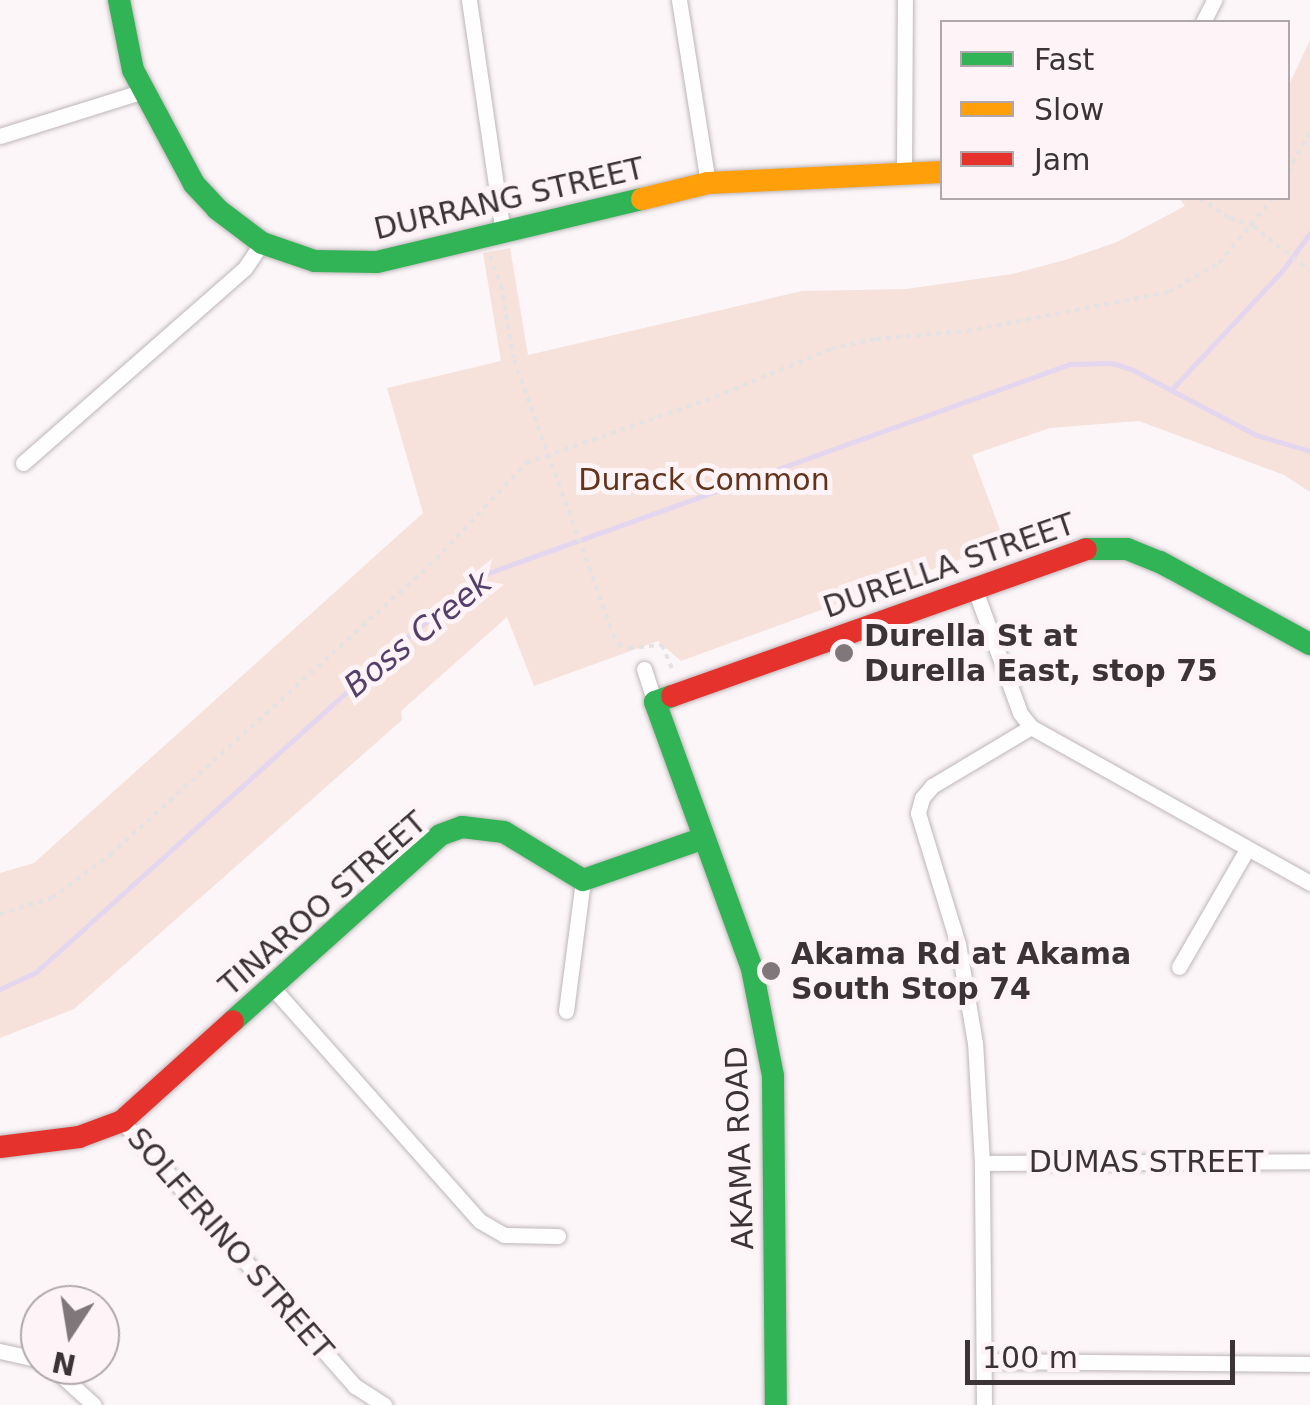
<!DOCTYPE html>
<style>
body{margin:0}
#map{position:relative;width:1310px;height:1405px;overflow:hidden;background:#fcf6f8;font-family:"DejaVu Sans",sans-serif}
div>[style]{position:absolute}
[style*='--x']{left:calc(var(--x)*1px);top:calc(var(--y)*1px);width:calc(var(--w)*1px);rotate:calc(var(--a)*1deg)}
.green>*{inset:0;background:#f6e2db}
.stream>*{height:5px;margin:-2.5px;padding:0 2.5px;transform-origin:2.5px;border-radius:2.5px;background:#e4d6ee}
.path>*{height:4px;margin-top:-2px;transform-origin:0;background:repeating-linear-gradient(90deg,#e4e2e3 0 5px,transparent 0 10px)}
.roads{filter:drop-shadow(0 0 2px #beb6b9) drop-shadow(0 0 2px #beb6b9)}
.street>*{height:15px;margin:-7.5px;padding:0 7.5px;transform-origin:7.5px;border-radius:7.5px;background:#fffefe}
.fast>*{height:22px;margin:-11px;padding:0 11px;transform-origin:11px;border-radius:11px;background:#30b455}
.slow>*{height:22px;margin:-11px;padding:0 11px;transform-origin:11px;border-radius:11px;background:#ff9f0a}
.jam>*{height:22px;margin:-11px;padding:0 11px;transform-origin:11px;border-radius:11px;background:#e5322d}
.dots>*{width:28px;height:28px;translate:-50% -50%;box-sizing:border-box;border:5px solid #fef4f7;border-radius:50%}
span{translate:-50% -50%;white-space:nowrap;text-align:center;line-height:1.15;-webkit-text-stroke:10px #fef4f7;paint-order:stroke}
.street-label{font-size:30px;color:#3c3336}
.park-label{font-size:30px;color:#63331b}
.poi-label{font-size:30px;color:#3c3336;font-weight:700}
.left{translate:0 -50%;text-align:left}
.water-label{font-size:32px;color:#563e6a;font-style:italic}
.legend{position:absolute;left:940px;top:20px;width:350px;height:180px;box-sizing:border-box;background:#fef4f7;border:2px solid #b0a7aa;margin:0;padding:12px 18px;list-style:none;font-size:30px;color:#3c3336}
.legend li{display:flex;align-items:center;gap:20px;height:50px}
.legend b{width:50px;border:2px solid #b0a7aa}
.north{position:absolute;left:20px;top:1285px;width:100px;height:100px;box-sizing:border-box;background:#fef4f7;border:2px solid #b0a7aa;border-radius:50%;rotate:192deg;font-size:28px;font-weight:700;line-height:40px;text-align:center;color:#3c3336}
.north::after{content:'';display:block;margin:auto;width:35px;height:45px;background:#7f777a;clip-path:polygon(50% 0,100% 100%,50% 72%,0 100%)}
.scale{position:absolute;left:965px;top:1340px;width:270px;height:45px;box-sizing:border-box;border:5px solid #3c3336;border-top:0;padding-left:12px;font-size:30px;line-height:35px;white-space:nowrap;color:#3c3336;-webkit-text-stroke:8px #fef4f7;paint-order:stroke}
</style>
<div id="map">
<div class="green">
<div style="clip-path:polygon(1310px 40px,1310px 492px,1284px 475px,1139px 421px,1050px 428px,972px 455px,1005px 543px,681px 661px,658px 641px,534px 686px,507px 617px,401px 711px,402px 720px,74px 1009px,0 1038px,0 873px,34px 863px,423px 513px,387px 388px,501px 361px,483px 253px,510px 248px,528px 355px,802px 291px,906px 289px,1012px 274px,1065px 260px,1117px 242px,1185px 206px,1179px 198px,1288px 198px,1288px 87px)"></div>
</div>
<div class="stream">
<div style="--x:1172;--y:389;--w:161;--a:-47"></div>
<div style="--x:1282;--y:271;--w:47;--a:-53.6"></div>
<div style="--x:0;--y:989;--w:40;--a:-25"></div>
<div style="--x:36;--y:972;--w:508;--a:-42.05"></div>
<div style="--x:413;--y:632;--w:95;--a:-38.2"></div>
<div style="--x:488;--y:573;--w:618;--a:-19.75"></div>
<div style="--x:1070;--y:364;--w:42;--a:-1.4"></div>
<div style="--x:1112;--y:363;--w:20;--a:18"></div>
<div style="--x:1131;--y:369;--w:141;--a:27.8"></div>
<div style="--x:1256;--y:435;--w:56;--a:16.5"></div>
</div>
<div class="path">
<div style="--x:1288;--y:172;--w:46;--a:-61.2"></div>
<div style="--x:1200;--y:198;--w:36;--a:34"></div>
<div style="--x:1230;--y:218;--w:24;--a:19"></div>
<div style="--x:1253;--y:226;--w:73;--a:38.3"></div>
<div style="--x:490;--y:256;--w:31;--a:69"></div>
<div style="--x:501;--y:285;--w:76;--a:80.2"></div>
<div style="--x:514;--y:360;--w:291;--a:70.1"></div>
<div style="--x:613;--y:634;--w:11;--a:63"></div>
<div style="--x:618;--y:644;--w:12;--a:20"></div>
<div style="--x:629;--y:648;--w:33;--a:-5"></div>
<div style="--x:662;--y:645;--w:30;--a:67"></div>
<div style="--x:0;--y:914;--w:54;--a:-17.1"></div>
<div style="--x:52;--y:898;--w:72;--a:-36.6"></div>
<div style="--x:110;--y:855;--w:440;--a:-42.2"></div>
<div style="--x:436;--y:559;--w:132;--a:-46.8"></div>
<div style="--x:526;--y:463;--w:200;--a:-19.2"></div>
<div style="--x:715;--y:397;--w:126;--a:-22.5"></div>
<div style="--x:831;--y:349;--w:46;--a:-12.5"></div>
<div style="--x:876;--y:339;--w:91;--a:-5"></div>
<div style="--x:967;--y:331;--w:206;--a:-10.9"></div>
<div style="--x:1169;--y:292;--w:58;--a:-30.1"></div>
<div style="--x:1219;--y:263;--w:85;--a:-50.3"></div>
</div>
<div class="roads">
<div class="street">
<div style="--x:469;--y:0;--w:234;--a:81.7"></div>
<div style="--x:679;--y:0;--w:185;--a:81"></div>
<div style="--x:1203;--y:22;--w:25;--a:-63"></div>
<div style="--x:0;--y:136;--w:151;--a:-17.4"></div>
<div style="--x:904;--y:174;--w:174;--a:-89.7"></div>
<div style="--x:23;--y:463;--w:295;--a:-41.3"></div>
<div style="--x:245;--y:268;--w:30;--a:-56"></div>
<div style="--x:974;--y:587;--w:134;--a:69.9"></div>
<div style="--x:1020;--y:713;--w:18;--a:52"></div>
<div style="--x:1031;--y:727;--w:320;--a:29.2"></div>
<div style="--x:644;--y:669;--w:35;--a:72"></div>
<div style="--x:1179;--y:967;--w:136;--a:-60"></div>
<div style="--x:272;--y:987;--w:313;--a:48.4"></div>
<div style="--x:480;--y:1221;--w:28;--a:30"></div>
<div style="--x:504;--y:1235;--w:54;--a:1.1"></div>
<div style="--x:566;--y:1011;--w:132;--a:-82.6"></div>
<div style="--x:122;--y:1121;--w:353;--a:48.7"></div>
<div style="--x:355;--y:1386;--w:35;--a:33"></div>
<div style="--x:982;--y:1163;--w:328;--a:-0.3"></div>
<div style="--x:0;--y:1351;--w:41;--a:12.7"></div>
<div style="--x:984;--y:1361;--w:326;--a:0.5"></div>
<div style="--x:50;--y:1365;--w:59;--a:42.3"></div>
<div style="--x:984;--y:1405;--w:242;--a:-90.5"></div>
<div style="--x:982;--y:1163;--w:120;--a:-93.3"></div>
<div style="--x:975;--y:1043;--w:100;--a:-99.7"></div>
<div style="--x:958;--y:944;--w:137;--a:-107"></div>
<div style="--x:918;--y:813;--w:16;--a:-75"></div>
<div style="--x:922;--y:798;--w:16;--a:-50"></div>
<div style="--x:932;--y:786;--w:115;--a:-30.8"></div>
</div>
<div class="fast">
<div style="--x:119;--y:0;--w:71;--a:78.7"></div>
<div style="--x:133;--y:70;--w:129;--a:61.8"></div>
<div style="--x:194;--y:184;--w:34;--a:47"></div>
<div style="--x:217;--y:209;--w:56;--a:37.1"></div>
<div style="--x:262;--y:243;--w:56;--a:18.8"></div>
<div style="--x:315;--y:261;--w:62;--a:0.9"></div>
<div style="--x:377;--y:262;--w:272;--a:-13.4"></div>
<div style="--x:1086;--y:549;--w:41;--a:0"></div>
<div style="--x:1127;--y:549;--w:35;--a:22"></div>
<div style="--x:1160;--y:562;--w:171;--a:28.7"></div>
<div style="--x:672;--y:696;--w:18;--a:161"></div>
<div style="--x:655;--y:702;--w:284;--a:70"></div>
<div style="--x:752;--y:969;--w:109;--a:78.9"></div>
<div style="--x:773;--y:1076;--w:329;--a:89.5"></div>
<div style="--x:233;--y:1021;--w:278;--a:-41.9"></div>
<div style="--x:440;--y:835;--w:23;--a:-20"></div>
<div style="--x:462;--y:827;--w:42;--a:6.8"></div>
<div style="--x:504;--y:832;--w:92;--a:31.3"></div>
<div style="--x:583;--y:880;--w:128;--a:-19.1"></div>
</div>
<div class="slow">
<div style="--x:642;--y:199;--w:68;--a:-13.6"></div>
<div style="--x:708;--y:183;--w:234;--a:-2.7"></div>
</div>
<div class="jam">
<div style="--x:672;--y:696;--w:439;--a:-19.5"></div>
<div style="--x:0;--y:1147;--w:80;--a:-7.2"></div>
<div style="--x:79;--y:1137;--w:46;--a:-20.4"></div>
<div style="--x:122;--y:1121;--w:149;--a:-42"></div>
</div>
</div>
<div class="dots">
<div style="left:844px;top:653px;background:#7f777a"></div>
<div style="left:771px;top:971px;background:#7f777a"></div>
</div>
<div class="street-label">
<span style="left:509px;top:199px;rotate:-13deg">DURRANG STREET</span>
<span style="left:949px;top:566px;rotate:-19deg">DURELLA STREET</span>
<span style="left:323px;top:904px;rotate:-41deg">TINAROO STREET</span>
<span style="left:740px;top:1148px;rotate:-92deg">AKAMA ROAD</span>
<span style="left:1146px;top:1162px">DUMAS STREET</span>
<span style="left:230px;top:1244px;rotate:49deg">SOLFERINO STREET</span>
</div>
<div class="park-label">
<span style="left:704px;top:480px">Durack Common</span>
</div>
<div class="poi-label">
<span class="left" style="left:864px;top:653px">Durella St at<br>Durella East, stop 75</span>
<span class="left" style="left:791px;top:971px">Akama Rd at Akama<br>South Stop 74</span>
</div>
<div class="water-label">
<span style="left:418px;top:634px;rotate:-39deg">Boss Creek</span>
</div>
<ul class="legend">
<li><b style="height:12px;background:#30b455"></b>Fast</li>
<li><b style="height:12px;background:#ff9f0a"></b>Slow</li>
<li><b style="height:12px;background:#e5322d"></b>Jam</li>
</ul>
<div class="north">N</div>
<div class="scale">100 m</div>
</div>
